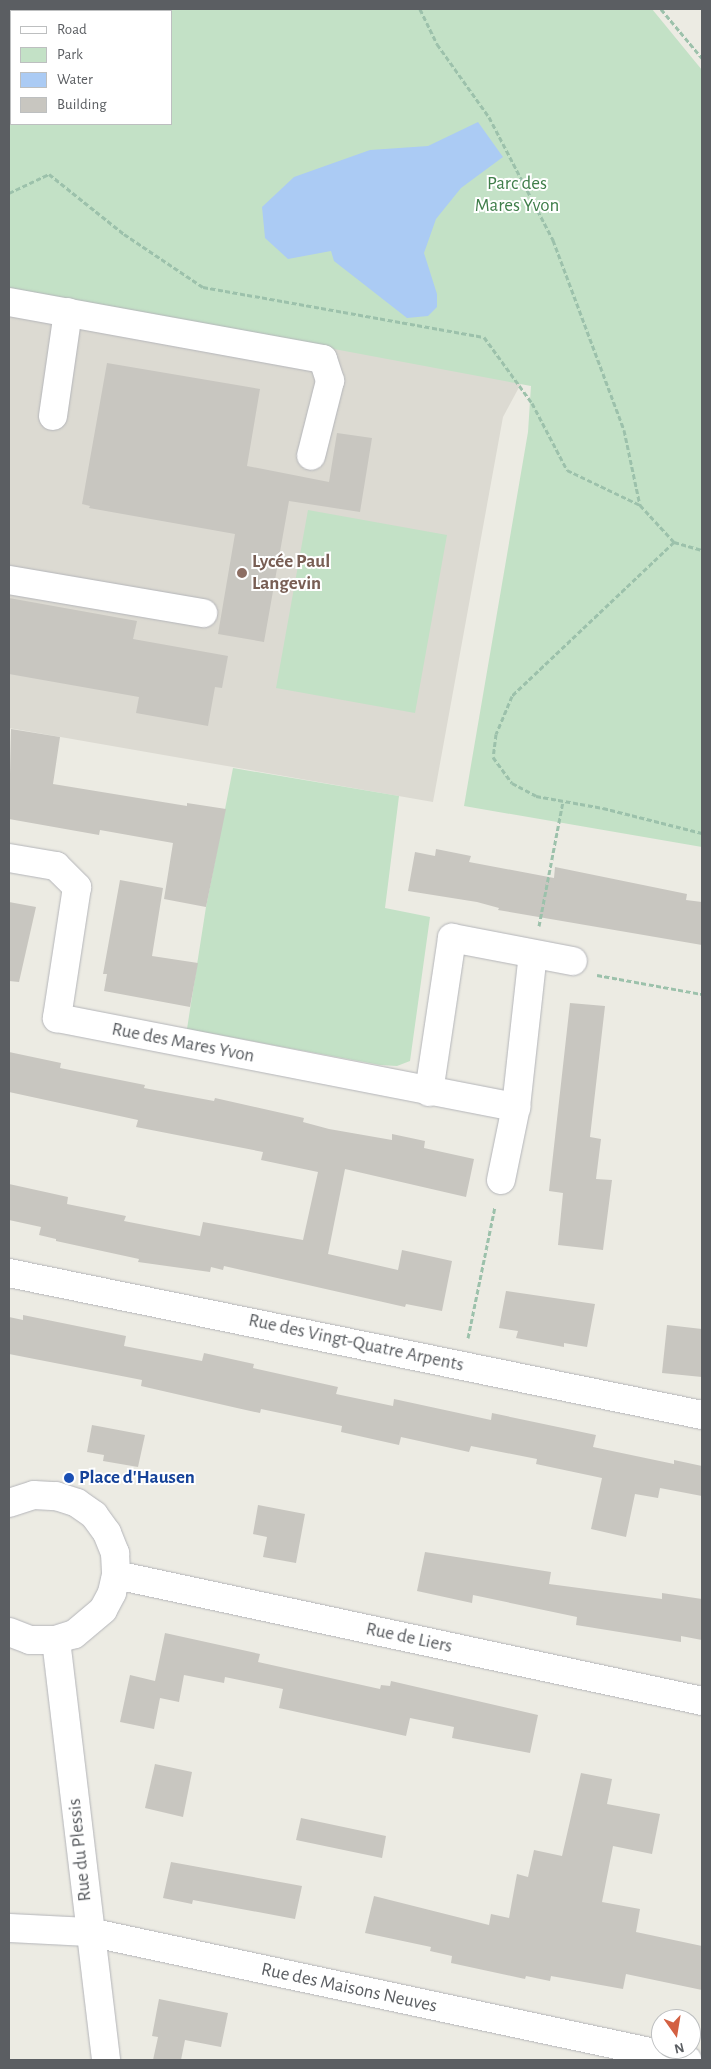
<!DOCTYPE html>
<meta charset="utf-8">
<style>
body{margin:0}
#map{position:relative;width:711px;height:2069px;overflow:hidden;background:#ecebe3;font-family:"Alegreya Sans",sans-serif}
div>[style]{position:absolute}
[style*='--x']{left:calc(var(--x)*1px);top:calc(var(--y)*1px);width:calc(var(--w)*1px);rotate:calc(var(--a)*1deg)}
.education>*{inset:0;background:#dcdad2}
.green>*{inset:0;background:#c3e1c6}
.water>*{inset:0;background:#abcbf4}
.building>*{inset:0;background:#c8c6c0}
.path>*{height:3px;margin-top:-1.5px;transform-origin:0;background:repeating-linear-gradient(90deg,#9cc1ab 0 5px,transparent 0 7.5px)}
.roads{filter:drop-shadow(0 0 1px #b4b5b9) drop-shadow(0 0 1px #b4b5b9)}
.minor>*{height:28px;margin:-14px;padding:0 14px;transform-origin:14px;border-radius:14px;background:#fff}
.dots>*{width:14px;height:14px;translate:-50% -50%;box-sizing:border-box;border:2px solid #fff;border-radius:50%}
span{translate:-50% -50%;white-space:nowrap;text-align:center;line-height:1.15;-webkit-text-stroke:4px #fff;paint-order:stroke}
.park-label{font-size:19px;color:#3f7e4a}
.education-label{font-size:19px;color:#785e54;font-weight:700}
.left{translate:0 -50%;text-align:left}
.street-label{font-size:19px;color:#5b5e62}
.transit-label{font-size:19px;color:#164399;font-weight:700}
.frame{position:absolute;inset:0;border:10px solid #5b5e62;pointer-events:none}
.legend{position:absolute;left:10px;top:10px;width:162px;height:115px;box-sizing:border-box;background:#fff;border:1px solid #bdbfc0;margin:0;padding:6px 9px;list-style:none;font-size:15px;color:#5b5e62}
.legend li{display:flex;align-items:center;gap:10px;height:25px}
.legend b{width:25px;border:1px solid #bdbfc0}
.north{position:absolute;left:651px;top:2009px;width:50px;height:50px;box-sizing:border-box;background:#fff;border:1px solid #bdbfc0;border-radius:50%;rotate:167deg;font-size:14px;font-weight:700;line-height:20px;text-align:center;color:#5b5e62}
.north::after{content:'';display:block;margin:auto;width:18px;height:22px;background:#d36042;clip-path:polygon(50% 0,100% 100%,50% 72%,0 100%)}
</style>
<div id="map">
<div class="education">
<div style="clip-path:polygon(9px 284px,531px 365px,503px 417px,433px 802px,9px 728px)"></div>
</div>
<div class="green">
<div style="clip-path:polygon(evenodd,9px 9px,652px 9px,702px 70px,702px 847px,464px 806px,528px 432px,531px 386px,9px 288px,9px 9px,11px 11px,171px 11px,171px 124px,11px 124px,11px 11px)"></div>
<div style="clip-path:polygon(308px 510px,447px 535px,415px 713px,276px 688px)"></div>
<div style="clip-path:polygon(233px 768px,399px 796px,385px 908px,430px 917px,410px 1061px,397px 1066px,380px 1065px,187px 1029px,206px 907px)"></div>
</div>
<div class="water">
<div style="clip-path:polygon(478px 122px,503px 157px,461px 188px,436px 219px,424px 253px,437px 294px,437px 307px,428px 316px,407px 318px,334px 261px,331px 251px,288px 259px,265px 238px,262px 207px,294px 177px,370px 150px,428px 146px)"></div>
</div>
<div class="building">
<div style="clip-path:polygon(107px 363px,260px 389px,247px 466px,329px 482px,337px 433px,372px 438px,360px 512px,289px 501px,264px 642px,218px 634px,235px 534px,89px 508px,90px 506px,82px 504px)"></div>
<div style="clip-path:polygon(9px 598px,137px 621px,133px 639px,228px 656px,222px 688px,215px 687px,208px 726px,136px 713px,139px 697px,9px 674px)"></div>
<div style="clip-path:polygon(11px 729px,60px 737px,53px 784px,187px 806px,187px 803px,226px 809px,206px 907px,164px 899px,173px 843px,100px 830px,99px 835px,9px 819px)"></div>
<div style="clip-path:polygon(436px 849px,471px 856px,469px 862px,554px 878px,555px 867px,687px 894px,686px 900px,702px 902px,702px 945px,498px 910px,499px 908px,477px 902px,408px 891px,415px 852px,435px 856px)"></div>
<div style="clip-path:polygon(120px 880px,163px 888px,152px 956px,198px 963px,190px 1007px,104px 991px,107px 974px,103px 974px)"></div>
<div style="clip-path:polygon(9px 902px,36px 907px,19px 982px,9px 981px)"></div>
<div style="clip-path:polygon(570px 1003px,605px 1006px,590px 1137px,601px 1139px,596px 1179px,612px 1180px,603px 1250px,558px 1245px,563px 1193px,549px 1191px)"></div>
<div style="clip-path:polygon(9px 1052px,61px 1063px,60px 1068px,145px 1085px,144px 1088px,214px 1101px,215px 1098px,304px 1118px,303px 1122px,329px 1129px,392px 1140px,392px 1134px,425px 1141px,424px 1148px,474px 1159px,466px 1197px,345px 1169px,328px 1254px,398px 1270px,402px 1250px,452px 1261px,442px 1311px,406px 1304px,405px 1307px,224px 1266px,223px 1270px,211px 1267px,210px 1272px,138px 1262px,139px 1259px,56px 1241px,56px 1239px,39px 1235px,41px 1227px,9px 1220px,9px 1184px,68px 1197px,67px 1204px,126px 1216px,124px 1221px,200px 1236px,203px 1222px,303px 1240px,318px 1172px,261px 1160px,263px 1152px,136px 1127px,138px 1120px,9px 1092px)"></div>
<div style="clip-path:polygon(506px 1291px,595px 1304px,587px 1347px,564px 1343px,564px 1347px,516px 1338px,518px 1331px,499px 1328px)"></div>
<div style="clip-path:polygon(23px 1315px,126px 1336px,124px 1346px,202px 1361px,204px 1353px,254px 1364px,253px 1368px,338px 1387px,336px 1394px,393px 1406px,394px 1399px,491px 1420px,492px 1413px,596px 1435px,593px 1447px,674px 1464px,674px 1460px,702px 1466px,702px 1496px,660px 1488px,658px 1498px,635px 1494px,626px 1537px,591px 1529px,602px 1478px,536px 1464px,537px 1459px,471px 1446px,469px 1452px,401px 1437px,399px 1445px,341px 1432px,342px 1426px,261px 1409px,260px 1413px,237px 1408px,141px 1386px,142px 1380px,9px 1354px,9px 1317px,23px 1320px)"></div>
<div style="clip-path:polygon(667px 1325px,702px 1329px,702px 1377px,662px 1373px)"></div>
<div style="clip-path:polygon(92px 1425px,145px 1435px,138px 1467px,103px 1461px,104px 1455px,87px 1452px)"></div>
<div style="clip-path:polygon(258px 1505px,305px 1514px,296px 1563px,263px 1557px,267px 1537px,253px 1534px)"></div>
<div style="clip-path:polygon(425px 1552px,551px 1572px,549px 1584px,662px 1599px,662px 1593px,702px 1599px,702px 1640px,681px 1636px,681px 1642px,576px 1625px,577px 1617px,473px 1595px,472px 1603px,417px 1591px)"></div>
<div style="clip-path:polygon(165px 1633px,260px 1654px,258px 1662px,380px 1689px,381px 1685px,390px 1686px,391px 1681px,538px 1715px,530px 1753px,452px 1738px,454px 1727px,410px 1718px,406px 1736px,279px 1708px,283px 1689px,225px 1677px,224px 1683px,184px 1675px,179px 1702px,160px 1698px,154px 1729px,120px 1722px,130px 1675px,155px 1681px)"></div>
<div style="clip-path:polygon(155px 1764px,192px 1772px,183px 1817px,145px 1808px)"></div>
<div style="clip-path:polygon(581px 1773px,612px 1779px,607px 1804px,660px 1814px,652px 1854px,613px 1846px,602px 1902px,640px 1909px,636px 1932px,702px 1946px,702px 1990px,626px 1974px,623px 1989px,551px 1976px,550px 1981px,526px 1976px,525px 1979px,451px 1963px,452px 1956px,430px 1951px,431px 1947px,365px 1933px,374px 1896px,489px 1925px,491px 1914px,509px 1918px,517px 1874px,528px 1877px,534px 1850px,562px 1856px)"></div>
<div style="clip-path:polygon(301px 1818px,386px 1836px,382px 1858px,296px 1840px)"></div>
<div style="clip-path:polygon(171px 1862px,302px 1886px,295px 1919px,193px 1900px,192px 1904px,163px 1898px)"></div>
<div style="clip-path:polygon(159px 1999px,228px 2013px,221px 2047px,185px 2040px,181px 2060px,153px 2060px,158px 2037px,152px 2036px)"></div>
</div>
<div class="path">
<div style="--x:420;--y:9;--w:39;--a:64"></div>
<div style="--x:437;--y:44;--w:90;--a:54.5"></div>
<div style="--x:489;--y:117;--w:139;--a:62.5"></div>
<div style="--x:553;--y:240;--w:203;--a:69.5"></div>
<div style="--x:624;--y:430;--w:77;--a:78"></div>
<div style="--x:661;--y:9;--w:64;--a:50.1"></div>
<div style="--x:9;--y:193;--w:44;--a:-25.4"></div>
<div style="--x:49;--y:174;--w:96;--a:38.7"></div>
<div style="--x:124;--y:234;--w:95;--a:33.9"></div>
<div style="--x:203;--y:287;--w:285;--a:10.1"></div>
<div style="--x:484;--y:337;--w:82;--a:54"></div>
<div style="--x:532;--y:403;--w:76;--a:62.4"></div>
<div style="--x:567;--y:470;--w:81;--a:25.6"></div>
<div style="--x:640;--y:505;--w:50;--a:47.4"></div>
<div style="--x:674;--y:542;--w:224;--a:136.5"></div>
<div style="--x:512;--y:696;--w:41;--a:112.8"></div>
<div style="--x:496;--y:734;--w:23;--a:97"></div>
<div style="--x:493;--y:757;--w:32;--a:54"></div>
<div style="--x:512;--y:783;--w:27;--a:28"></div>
<div style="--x:536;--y:796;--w:68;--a:10.2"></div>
<div style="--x:603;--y:808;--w:102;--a:14.2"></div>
<div style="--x:674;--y:542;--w:29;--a:16"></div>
<div style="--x:539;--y:926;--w:127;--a:-79.1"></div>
<div style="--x:597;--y:975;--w:107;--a:10.3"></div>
<div style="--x:468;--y:1338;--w:134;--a:-78.4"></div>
</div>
<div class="roads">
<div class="minor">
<div style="--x:9;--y:302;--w:319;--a:10.3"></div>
<div style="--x:323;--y:359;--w:23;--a:72"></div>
<div style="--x:330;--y:381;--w:77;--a:104.2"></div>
<div style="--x:53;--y:416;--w:105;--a:-81.8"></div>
<div style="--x:9;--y:580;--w:197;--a:9.7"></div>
<div style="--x:9;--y:858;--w:48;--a:9.7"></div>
<div style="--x:56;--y:866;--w:30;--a:45"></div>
<div style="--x:77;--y:887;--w:133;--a:98.7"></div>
<div style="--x:57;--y:1018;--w:468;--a:11"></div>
<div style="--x:429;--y:1092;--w:156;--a:-81.5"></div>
<div style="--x:452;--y:938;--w:123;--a:10.8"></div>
<div style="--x:501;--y:1180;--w:75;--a:-78.4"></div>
<div style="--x:516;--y:1107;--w:154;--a:-83.7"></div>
<div style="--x:9;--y:1273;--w:707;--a:11.58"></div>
<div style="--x:9;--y:1503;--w:26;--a:-18"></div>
<div style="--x:34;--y:1495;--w:22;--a:3"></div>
<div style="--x:56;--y:1496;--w:22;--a:18"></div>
<div style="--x:77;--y:1503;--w:21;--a:35"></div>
<div style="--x:94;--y:1515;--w:22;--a:54"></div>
<div style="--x:107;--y:1533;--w:22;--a:68"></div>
<div style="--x:115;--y:1553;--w:22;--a:87"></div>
<div style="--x:116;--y:1575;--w:18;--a:103"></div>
<div style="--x:112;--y:1593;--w:19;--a:118"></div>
<div style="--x:103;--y:1610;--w:38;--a:140"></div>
<div style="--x:74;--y:1634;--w:19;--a:162"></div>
<div style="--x:56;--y:1640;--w:26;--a:180"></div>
<div style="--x:30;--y:1640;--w:22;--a:-159"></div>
<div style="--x:116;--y:1575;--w:599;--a:12.13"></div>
<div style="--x:56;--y:1640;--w:423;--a:83.2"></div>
<div style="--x:9;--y:1928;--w:80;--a:2.9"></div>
<div style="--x:89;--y:1932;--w:612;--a:12.08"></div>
</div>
</div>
<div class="dots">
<div style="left:242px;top:573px;background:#8d6e63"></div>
<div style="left:69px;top:1478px;background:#1a4fb4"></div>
</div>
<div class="park-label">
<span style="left:517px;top:195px">Parc des<br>Mares Yvon</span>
</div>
<div class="education-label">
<span class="left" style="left:252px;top:573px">Lycée Paul<br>Langevin</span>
</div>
<div class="street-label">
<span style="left:183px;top:1043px;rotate:11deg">Rue des Mares Yvon</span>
<span style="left:356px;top:1343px;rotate:12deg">Rue des Vingt-Quatre Arpents</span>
<span style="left:409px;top:1638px;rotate:12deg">Rue de Liers</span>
<span style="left:80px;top:1850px;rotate:-96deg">Rue du Plessis</span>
<span style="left:349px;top:1988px;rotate:12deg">Rue des Maisons Neuves</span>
</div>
<div class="transit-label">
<span class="left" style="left:79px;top:1478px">Place d'Hausen</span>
</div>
<div class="frame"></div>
<ul class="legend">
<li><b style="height:6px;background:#fff"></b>Road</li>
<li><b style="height:14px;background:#c3e1c6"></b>Park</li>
<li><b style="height:14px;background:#abcbf4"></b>Water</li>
<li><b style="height:14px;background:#c8c6c0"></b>Building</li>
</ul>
<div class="north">N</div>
</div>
